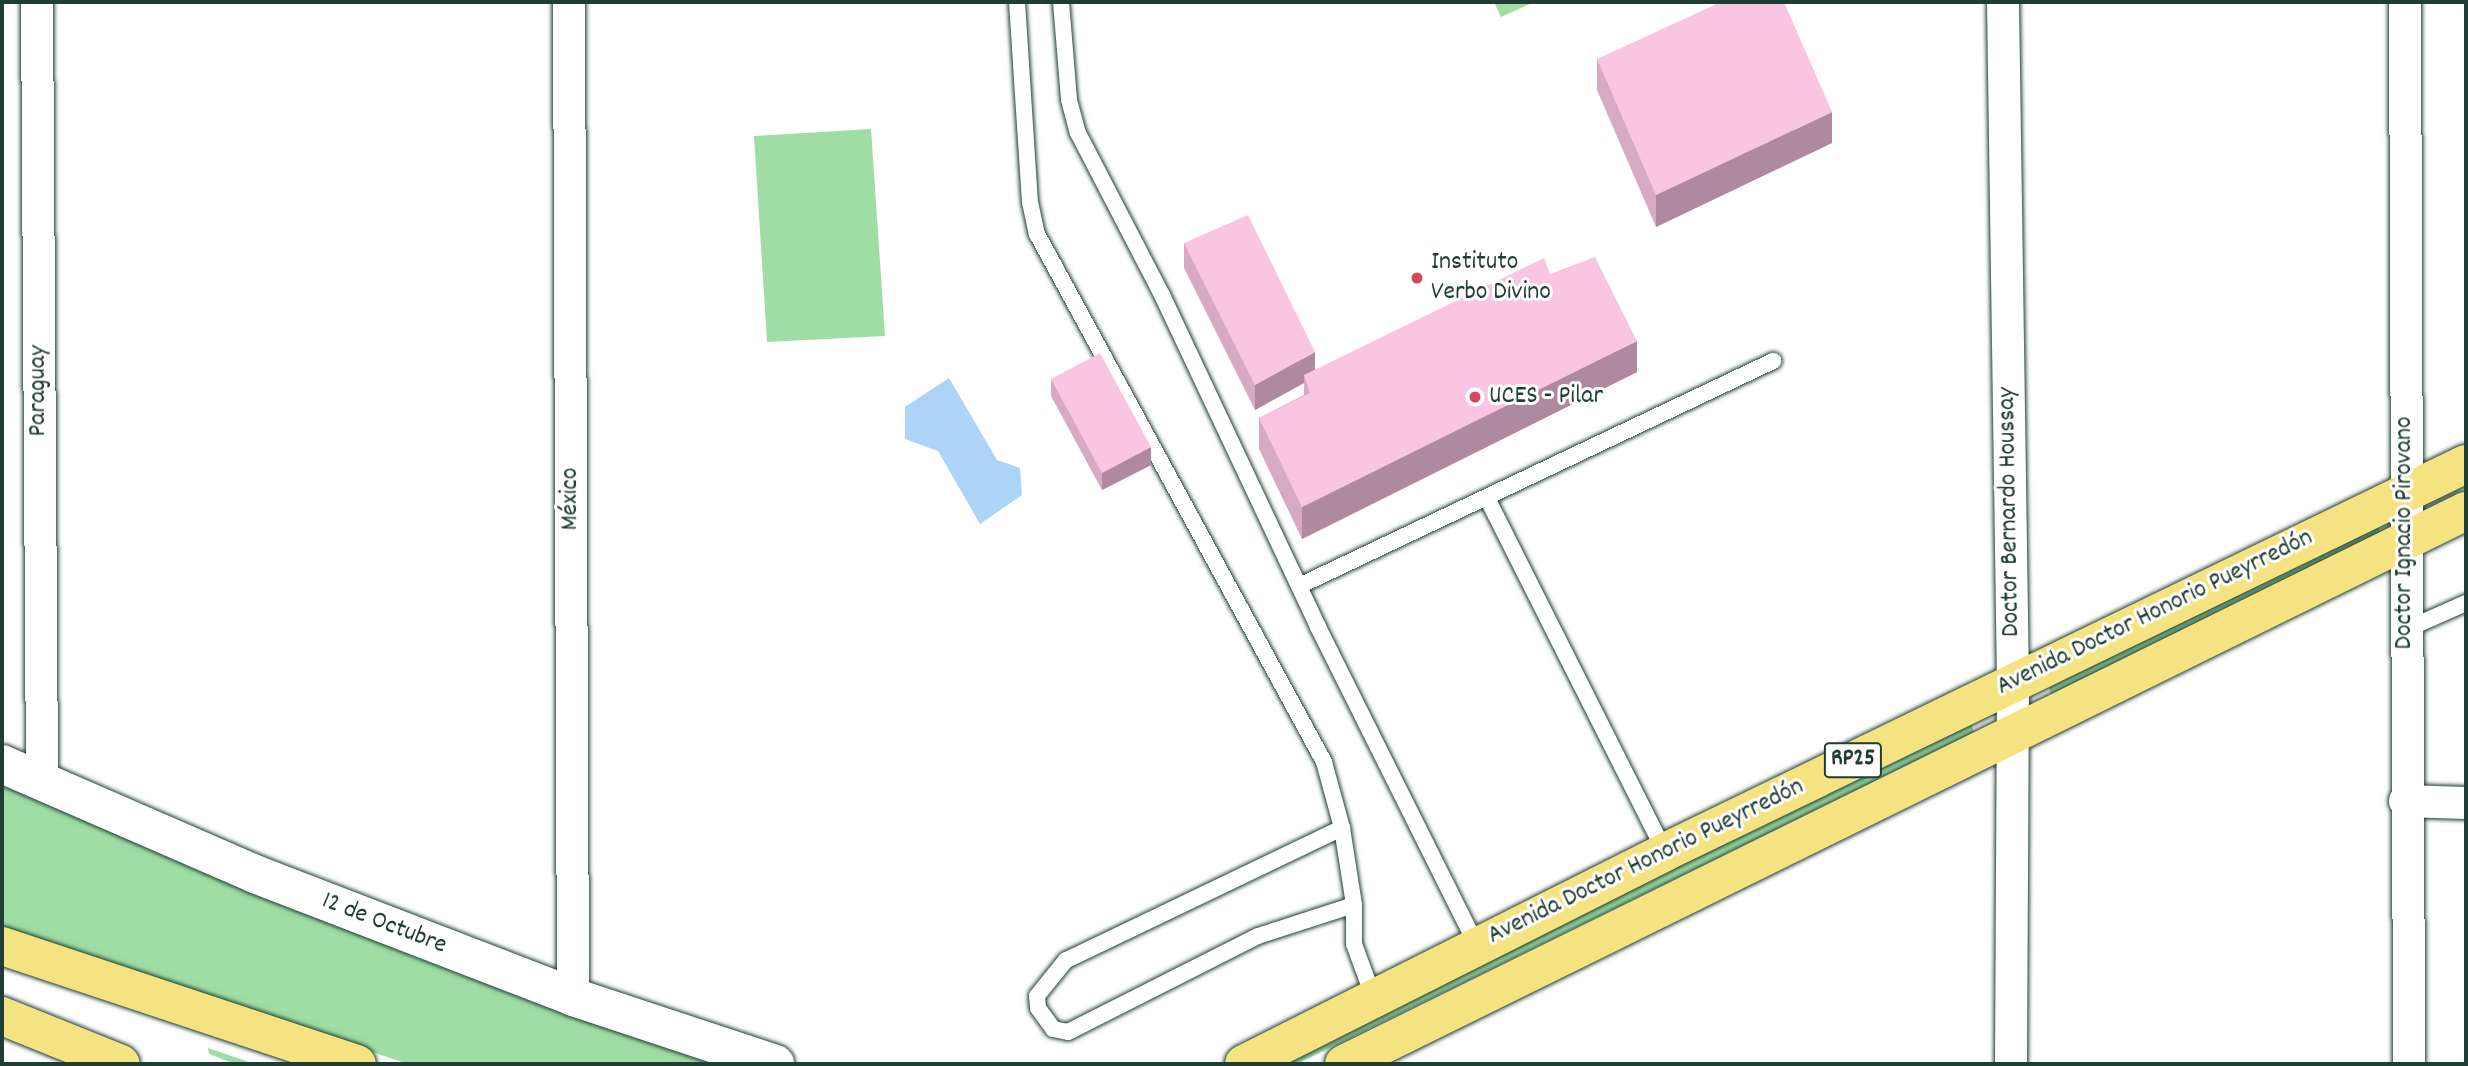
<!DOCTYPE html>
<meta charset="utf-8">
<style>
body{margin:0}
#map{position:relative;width:2468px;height:1066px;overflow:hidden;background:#fff;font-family:Dekko,sans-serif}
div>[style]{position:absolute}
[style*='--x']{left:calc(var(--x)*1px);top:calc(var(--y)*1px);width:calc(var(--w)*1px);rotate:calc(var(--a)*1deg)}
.green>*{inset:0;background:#9fdda5}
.water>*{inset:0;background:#add3f6}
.roads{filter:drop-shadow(0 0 2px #1f3d34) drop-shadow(0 0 2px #1f3d34)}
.service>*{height:16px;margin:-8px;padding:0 8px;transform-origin:8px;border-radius:8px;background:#fff}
.minor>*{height:32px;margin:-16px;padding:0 16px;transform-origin:16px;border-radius:16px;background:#fff}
.tertiary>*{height:38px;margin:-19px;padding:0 19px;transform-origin:19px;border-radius:19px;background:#fff}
.primary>*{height:38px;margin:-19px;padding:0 19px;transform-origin:19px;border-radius:19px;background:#f5e382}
.motorway>*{height:38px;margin:-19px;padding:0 19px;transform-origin:19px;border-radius:19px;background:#f5e382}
.wall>*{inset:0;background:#d7a9c2}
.shaded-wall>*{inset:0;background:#af8a9e}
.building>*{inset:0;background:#fac5e1}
.dots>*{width:19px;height:19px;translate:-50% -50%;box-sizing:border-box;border:4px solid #fff;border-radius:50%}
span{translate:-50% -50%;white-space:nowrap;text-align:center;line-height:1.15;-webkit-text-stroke:6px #fff;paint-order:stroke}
.shield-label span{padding:2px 5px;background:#fff;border:2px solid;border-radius:5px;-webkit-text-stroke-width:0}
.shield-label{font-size:24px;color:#1f3d34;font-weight:700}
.poi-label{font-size:26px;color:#1f3d34}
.left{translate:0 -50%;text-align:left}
.street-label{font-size:26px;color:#1f3d34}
.frame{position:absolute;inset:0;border:4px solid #1f3d34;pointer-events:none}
</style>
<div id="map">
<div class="green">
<div style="clip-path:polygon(1494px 2px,1534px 2px,1501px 17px)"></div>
<div style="clip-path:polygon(871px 129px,885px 336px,767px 342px,754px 136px)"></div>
<div style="clip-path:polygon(2377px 523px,2380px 532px,2051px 695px,2048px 685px)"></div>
<div style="clip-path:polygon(1971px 723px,1974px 732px,1297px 1064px,1275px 1064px)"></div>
<div style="clip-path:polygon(2px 781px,721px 1064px,408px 1064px,2px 928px)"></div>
<div style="clip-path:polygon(208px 1048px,255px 1064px,235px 1064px,209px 1054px)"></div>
</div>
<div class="water">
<div style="clip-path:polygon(949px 378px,997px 460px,1020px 468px,1022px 495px,980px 524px,938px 451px,905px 439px,905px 407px)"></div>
</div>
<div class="roads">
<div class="service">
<div style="--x:1017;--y:2;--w:200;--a:86.3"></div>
<div style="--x:1030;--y:202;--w:33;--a:78"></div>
<div style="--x:1037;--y:234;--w:601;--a:61.47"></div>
<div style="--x:1324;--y:762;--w:68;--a:74.7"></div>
<div style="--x:1342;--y:828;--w:78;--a:81.1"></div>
<div style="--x:1354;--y:905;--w:39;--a:90"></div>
<div style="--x:1354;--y:944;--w:55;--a:69.9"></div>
<div style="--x:1061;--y:2;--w:98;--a:85.3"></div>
<div style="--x:1069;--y:100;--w:34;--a:75"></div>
<div style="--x:1078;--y:133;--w:182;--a:62.6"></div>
<div style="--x:1162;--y:295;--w:367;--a:64.8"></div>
<div style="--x:1318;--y:627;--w:356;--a:63.5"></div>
<div style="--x:1487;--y:498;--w:396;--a:63.3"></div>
<div style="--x:1299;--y:586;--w:525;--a:-25.39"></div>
<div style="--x:2405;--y:630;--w:67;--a:-23.9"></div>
<div style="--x:1342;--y:828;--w:306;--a:154.4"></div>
<div style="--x:1066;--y:960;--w:46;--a:128.9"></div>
<div style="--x:1037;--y:996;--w:12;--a:85"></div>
<div style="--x:1038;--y:1008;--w:26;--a:54"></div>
<div style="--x:1053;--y:1029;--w:15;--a:11"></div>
<div style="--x:1068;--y:1032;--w:213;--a:-26.8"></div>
<div style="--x:1258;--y:936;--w:101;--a:-17.9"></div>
</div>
<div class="minor">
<div style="--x:37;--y:2;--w:779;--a:89.63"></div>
<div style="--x:569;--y:2;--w:995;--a:89.77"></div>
<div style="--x:2003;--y:2;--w:680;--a:89.16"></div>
<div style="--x:2013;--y:682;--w:382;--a:90.3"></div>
<div style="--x:2405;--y:2;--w:1062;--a:89.78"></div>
<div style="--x:2405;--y:801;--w:61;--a:1.9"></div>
</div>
<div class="tertiary">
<div style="--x:2;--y:764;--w:276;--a:23.5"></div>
<div style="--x:255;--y:874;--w:341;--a:21.1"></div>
<div style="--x:573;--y:997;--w:213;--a:18.3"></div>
</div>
<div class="primary">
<div style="--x:1244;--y:1064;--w:471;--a:-26.7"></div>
<div style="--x:1665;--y:852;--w:890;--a:-25.85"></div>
<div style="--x:1344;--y:1064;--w:1251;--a:-26.24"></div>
</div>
<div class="motorway">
<div style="--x:2;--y:946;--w:374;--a:18.4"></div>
<div style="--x:2;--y:1016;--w:128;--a:22"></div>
</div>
</div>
<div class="wall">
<div style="clip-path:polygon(1597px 59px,1832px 143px,1656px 227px,1597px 90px)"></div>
<div style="clip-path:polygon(1184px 243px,1315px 370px,1550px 274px,1637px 372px,1302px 539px,1259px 449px,1259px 418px,1304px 395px,1304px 383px,1255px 410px,1184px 268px)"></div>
<div style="clip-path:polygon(1051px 379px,1151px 465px,1102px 490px,1051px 396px)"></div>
</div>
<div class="shaded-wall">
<div style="clip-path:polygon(1832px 112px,1832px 143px,1656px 227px,1656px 195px)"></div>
<div style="clip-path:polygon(1637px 341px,1637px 372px,1302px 539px,1302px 507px)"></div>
<div style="clip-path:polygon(1315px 352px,1315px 377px,1304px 375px,1304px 383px,1255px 410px,1255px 385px)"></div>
<div style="clip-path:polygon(1151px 447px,1151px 465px,1102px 490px,1102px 473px)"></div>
</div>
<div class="building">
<div style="clip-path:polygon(1721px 2px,1784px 2px,1832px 112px,1656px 195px,1597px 59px)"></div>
<div style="clip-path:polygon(1248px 215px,1315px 352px,1255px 385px,1184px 243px)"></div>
<div style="clip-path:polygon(1595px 257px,1637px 341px,1302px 507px,1259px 418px,1310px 393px,1304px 375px,1544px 258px,1550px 274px)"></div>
<div style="clip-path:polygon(1100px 353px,1151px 447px,1102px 473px,1051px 379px)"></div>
</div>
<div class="dots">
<div style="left:1417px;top:278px;background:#d1495b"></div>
<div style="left:1475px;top:397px;background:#d1495b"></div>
</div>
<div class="shield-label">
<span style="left:1853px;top:760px">RP25</span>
</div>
<div class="poi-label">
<span class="left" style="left:1431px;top:278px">Instituto<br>Verbo Divino</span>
<span class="left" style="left:1489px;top:397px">UCES - Pilar</span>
</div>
<div class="street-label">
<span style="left:39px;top:391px;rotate:-90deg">Paraguay</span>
<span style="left:571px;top:499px;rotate:-90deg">México</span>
<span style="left:2010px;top:512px;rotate:-91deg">Doctor Bernardo Houssay</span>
<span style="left:2405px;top:533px;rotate:-90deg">Doctor Ignacio Pirovano</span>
<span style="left:2155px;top:613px;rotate:-26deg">Avenida Doctor Honorio Pueyrredón</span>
<span style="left:1646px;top:862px;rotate:-26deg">Avenida Doctor Honorio Pueyrredón</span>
<span style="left:384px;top:924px;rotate:21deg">12 de Octubre</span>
</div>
<div class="frame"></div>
</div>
